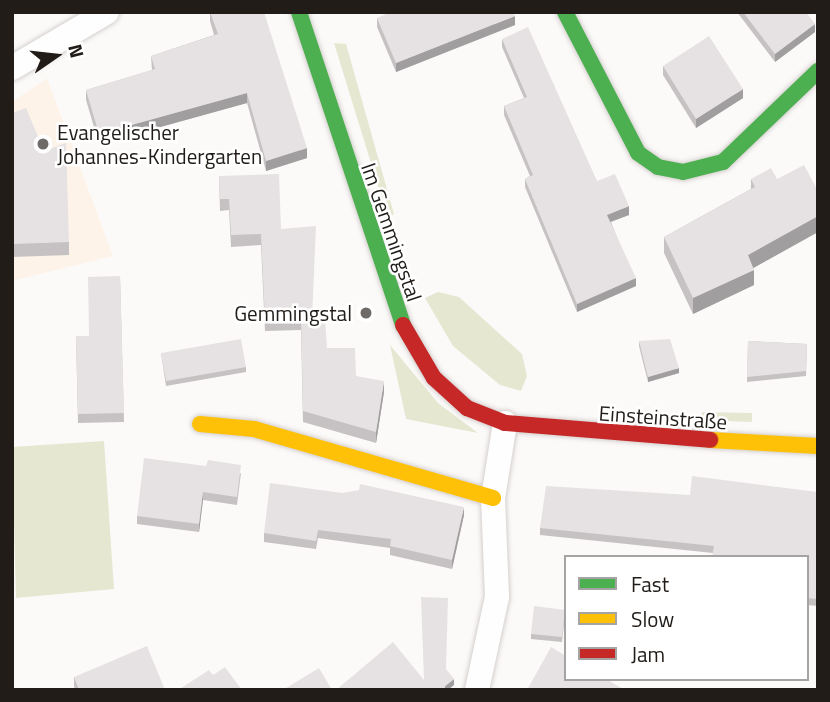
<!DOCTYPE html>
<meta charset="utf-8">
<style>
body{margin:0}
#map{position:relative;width:830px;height:702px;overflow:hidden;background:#fcfaf9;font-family:"Titillium Web",sans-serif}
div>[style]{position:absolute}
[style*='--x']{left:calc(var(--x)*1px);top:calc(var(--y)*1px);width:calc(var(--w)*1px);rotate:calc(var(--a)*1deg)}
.education>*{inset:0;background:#fdf3e9}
.green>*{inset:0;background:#e6e7d1}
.roads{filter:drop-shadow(0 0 2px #d4d0ce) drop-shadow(0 0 2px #d4d0ce)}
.street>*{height:24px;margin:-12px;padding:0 12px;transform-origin:12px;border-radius:12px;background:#fffefe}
.fast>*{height:16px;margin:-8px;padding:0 8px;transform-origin:8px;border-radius:8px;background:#4caf50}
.slow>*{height:16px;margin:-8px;padding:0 8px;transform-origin:8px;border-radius:8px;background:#ffc107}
.jam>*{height:16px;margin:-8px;padding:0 8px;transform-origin:8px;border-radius:8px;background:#c62828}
.wall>*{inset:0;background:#c6c2c3}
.shaded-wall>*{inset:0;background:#a19e9f}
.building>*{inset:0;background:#e6e2e3}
.dots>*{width:19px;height:19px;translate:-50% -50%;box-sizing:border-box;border:4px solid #fff;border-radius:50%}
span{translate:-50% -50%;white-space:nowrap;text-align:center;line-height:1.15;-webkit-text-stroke:5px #fff;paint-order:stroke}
.poi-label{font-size:21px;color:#211c18}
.left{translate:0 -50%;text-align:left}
.right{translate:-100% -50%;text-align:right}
.street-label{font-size:21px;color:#211c18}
.frame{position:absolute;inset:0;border:14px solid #211c18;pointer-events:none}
.legend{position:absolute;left:564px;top:555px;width:245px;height:126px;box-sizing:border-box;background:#fff;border:2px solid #a6a4a3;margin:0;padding:9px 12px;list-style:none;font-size:21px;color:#211c18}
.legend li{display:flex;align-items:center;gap:14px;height:35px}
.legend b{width:35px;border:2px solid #a6a4a3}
.north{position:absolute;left:21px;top:21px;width:70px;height:70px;-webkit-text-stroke:5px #fff;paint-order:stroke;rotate:76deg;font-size:19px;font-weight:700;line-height:28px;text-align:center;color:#211c18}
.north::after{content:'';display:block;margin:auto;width:24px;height:32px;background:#211c18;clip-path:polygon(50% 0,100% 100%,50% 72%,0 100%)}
</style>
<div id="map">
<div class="education">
<div style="clip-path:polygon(47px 78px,113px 256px,12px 281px,12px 102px)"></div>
</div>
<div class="green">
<div style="clip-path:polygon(334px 43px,346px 44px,394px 214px,388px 218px)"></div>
<div style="clip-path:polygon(438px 292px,459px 297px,522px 354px,527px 376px,521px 391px,500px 385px,453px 346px,425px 298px)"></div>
<div style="clip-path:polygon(390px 345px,438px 403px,478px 433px,406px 419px)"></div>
<div style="clip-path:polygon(702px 412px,752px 413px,752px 422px,702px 420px)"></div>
<div style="clip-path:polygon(104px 441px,114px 589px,16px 598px,12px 447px)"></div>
</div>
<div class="roads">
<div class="street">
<div style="--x:12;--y:68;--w:110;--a:-30.5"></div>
<div style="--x:477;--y:690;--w:95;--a:-77.9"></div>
<div style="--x:497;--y:597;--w:99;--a:-92.3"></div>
<div style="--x:493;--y:498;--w:76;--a:-80.9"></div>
</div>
<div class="fast">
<div style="--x:299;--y:12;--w:330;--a:71.6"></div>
<div style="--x:565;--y:12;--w:159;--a:62.6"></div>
<div style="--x:638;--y:153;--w:24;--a:35"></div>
<div style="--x:658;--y:167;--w:25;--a:11"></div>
<div style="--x:683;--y:172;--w:41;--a:-14"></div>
<div style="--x:723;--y:162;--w:132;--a:-43.8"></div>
</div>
<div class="slow">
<div style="--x:200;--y:424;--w:54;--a:5.3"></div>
<div style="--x:254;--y:429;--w:249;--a:16.1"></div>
<div style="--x:710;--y:440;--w:108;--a:3.2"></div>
</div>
<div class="jam">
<div style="--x:403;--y:325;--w:61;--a:59.7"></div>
<div style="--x:434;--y:378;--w:45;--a:42.3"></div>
<div style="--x:467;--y:408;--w:41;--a:21.5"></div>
<div style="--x:505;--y:423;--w:206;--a:4.7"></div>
</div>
</div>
<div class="wall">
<div style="clip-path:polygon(210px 12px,307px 158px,266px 171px,247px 103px,99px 144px,86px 100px,86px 90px,152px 70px,151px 56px,214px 35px,210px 21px)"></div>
<div style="clip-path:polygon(737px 12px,806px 12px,815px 32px,775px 62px)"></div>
<div style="clip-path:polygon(377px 18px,515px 25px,396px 72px,377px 27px)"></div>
<div style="clip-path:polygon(502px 39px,597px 181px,629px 215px,611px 222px,636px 286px,577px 312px,525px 187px,525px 179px,530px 176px,504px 115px,504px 106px,524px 98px,502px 47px)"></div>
<div style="clip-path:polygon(663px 66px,743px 98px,696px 128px,663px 75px)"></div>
<div style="clip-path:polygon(12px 113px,69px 242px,69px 255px,12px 257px)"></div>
<div style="clip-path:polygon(219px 176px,281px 229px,313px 318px,327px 348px,356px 376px,384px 392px,376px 443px,303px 422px,301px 330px,265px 331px,261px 245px,231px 247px,229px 210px,220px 211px)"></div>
<div style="clip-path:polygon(751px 179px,818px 191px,818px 232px,753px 268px,754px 285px,693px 314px,664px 253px,664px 237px,751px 189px)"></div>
<div style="clip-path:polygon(120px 276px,124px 422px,78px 423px,76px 336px,89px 336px)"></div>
<div style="clip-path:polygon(639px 341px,679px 373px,648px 382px,639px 346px)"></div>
<div style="clip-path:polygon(748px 341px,807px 344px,806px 376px,747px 382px)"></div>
<div style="clip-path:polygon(161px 353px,246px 367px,246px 372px,166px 386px)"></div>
<div style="clip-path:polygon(241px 473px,237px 505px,203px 500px,199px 532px,137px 524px,137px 516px)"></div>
<div style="clip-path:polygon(818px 492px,818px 606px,807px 605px,807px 557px,713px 553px,540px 535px,540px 528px,690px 495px)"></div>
<div style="clip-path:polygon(464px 515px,452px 569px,390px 555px,390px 548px,318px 538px,316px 549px,264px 542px,264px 533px)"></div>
<div style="clip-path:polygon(565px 615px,562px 642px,531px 639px,531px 634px)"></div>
<div style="clip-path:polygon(74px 677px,165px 690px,75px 690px,74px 686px)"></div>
<div style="clip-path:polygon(722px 679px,797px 679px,797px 681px,722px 681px)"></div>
</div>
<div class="shaded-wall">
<div style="clip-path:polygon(515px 16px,515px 25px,396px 72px,396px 63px)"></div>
<div style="clip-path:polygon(815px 24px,815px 32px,775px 62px,775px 54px)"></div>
<div style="clip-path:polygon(743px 89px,743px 98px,696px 128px,696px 119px)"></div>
<div style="clip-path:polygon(247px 93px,247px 103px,99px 144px,99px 134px)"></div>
<div style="clip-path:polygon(307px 148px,307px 158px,266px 171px,266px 161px)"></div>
<div style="clip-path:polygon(629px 206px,629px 215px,607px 223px,607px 215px)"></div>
<div style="clip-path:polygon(818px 216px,818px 232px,748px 271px,748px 255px)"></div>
<div style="clip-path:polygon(754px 270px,754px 285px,693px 314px,693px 298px)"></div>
<div style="clip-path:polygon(636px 278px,636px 286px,577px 312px,577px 304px)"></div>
<div style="clip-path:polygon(679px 368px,679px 373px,648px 382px,648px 377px)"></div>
<div style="clip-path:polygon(384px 381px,384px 392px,376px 443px,376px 432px)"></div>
<div style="clip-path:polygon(203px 492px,203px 500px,199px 532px,199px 524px)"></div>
<div style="clip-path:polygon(464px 507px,464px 515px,452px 569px,452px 560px)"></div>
<div style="clip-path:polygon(454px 679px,454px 685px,448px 690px,445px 690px,445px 686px)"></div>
</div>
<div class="building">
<div style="clip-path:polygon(210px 12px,264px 12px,307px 148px,266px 161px,247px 93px,99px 134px,86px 90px,155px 69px,151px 56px,218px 34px)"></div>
<div style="clip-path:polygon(391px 12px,513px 12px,515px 16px,396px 63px,377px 18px)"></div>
<div style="clip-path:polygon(743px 12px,806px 12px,815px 24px,775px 54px)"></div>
<div style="clip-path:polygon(528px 27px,597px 181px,615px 174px,629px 206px,607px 215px,636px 278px,577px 304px,525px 179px,533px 175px,504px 106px,527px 97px,502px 39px)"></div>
<div style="clip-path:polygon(709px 36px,743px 89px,696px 119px,663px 66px)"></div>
<div style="clip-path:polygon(26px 108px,44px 151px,66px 143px,69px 242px,12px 244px,12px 113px)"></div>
<div style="clip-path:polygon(804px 165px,818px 191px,818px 216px,748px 255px,754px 270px,693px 298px,664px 237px,755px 187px,751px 179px,771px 168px,777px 179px)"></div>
<div style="clip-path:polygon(279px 174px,281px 229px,316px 226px,312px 318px,325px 318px,327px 348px,355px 348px,356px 376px,384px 381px,376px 432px,303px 411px,301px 318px,265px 320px,261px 234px,231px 235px,229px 199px,220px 199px,219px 176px)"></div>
<div style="clip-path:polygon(120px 276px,124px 413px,78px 414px,76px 336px,89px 336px,88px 277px)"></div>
<div style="clip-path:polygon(241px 339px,246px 367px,166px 381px,161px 353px)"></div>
<div style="clip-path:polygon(670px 339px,679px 368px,648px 377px,639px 341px)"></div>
<div style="clip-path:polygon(748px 341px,807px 344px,806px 371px,747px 377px)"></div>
<div style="clip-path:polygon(144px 458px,206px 466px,208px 460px,241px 465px,237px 497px,203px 492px,199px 524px,137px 516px)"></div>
<div style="clip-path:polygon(692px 476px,818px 492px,818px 599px,807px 598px,807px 557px,712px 557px,714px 546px,540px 528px,546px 486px,690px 495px)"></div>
<div style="clip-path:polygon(270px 483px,342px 493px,359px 490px,360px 484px,464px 507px,452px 560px,390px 546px,391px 539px,318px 530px,316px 541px,264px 533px)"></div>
<div style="clip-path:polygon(421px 597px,448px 598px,446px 669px,454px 679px,445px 686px,445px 690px,336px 690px,393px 642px,424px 680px)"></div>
<div style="clip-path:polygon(534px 606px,565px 610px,562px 637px,531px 634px)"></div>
<div style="clip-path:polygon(147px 646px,165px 690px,79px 690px,74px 677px)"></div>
<div style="clip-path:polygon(551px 647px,566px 656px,566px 679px,606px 679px,625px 690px,527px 690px)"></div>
<div style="clip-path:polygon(225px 667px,242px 690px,178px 690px,209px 670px,213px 675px)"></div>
<div style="clip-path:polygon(319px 668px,332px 690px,283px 690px)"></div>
</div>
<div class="dots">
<div style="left:43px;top:144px;background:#6e6a67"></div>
<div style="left:366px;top:313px;background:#6e6a67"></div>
</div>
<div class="poi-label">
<span class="left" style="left:57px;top:144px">Evangelischer<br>Johannes-Kindergarten</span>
<span class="right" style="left:352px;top:313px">Gemmingstal</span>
</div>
<div class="street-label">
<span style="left:392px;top:232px;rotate:71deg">Im Gemmingstal</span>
<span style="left:663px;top:417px;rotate:4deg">Einsteinstraße</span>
</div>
<div class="frame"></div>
<ul class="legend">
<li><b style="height:9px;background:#4caf50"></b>Fast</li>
<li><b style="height:9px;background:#ffc107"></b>Slow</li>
<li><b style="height:9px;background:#c62828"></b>Jam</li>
</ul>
<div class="north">N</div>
</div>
